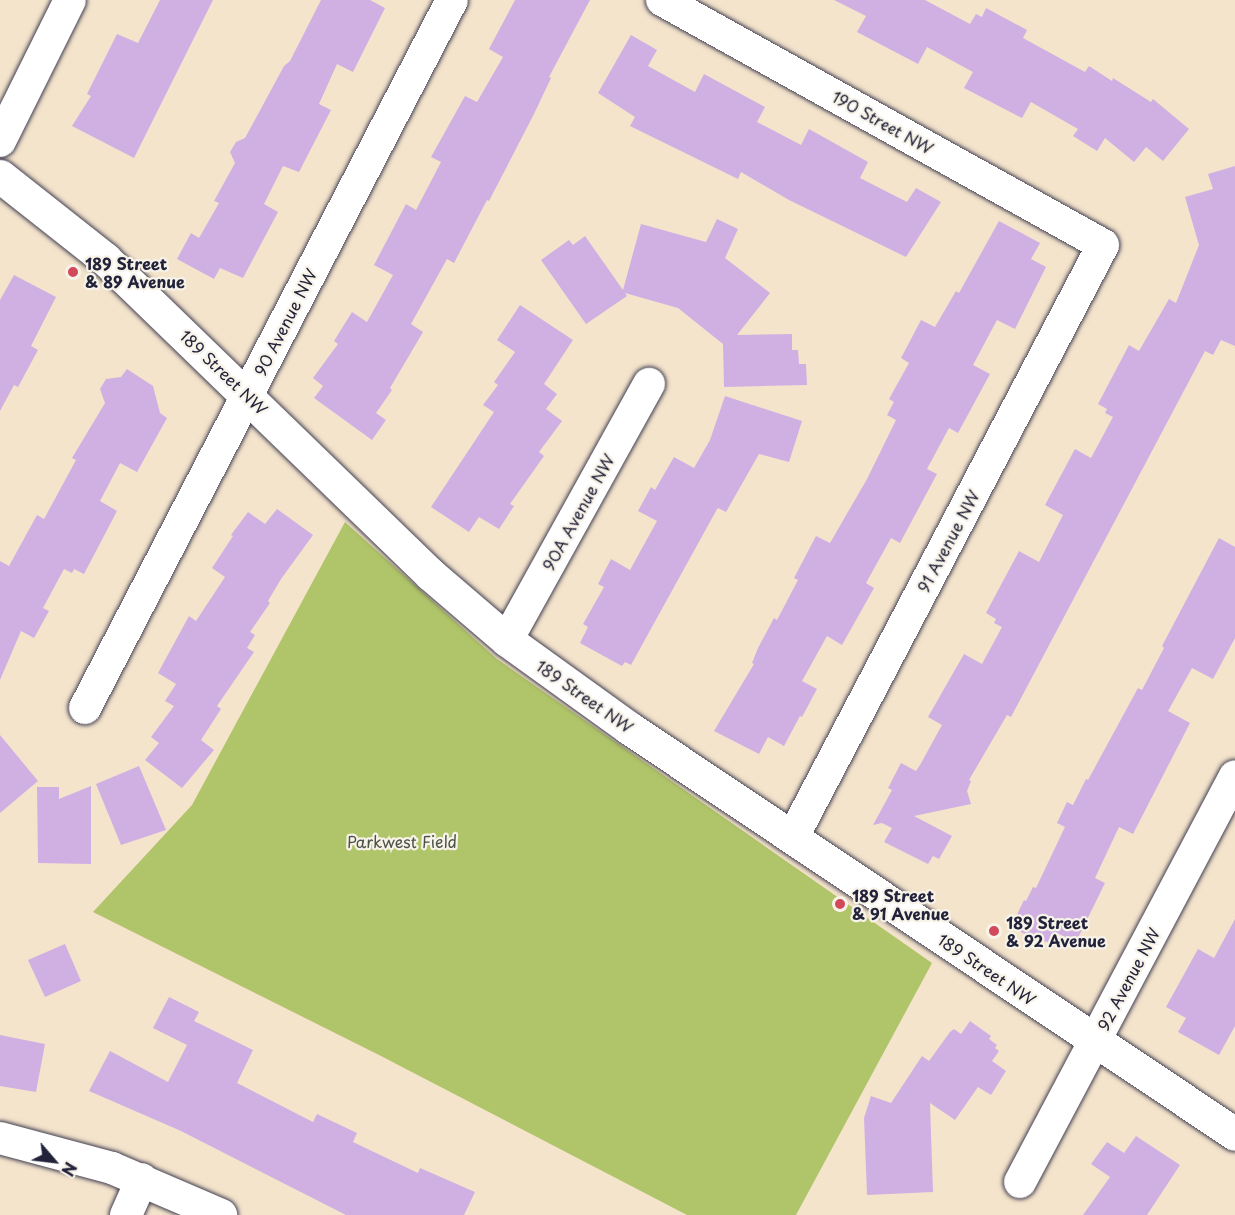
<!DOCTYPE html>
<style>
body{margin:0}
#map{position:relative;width:1235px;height:1215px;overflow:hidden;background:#f4e4cc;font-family:"Playpen Sans",sans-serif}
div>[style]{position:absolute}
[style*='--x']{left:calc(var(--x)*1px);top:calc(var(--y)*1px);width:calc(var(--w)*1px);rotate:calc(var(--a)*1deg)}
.green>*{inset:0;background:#b0c469}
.building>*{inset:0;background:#d0b0e3}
.roads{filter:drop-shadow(0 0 2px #423f51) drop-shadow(0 0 2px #423f51)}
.street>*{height:32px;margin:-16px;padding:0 16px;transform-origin:16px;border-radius:16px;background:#fff}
.secondary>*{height:33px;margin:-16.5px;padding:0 16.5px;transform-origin:16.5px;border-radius:16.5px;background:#fff}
.dots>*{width:16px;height:16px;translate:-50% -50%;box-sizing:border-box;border:3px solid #f7f3e8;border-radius:50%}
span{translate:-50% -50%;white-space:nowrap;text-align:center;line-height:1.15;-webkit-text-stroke:4.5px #f7f3e8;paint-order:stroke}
.street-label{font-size:16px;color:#22223b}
.poi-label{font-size:16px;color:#22223b;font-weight:700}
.left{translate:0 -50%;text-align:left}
.park-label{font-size:16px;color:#4d5349}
.north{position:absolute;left:24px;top:1131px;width:60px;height:60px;-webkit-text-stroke:4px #f7f3e8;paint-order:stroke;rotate:118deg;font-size:16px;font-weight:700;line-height:24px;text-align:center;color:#22223b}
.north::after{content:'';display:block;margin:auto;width:21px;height:27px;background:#22223b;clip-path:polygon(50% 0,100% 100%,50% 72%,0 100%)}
</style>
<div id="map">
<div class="green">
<div style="clip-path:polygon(345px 522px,497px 659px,932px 963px,796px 1215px,687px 1215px,381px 1056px,93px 912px,192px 805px)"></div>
</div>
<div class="building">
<div style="clip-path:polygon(160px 0,213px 0,134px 158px,72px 126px,91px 96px,87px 94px,117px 34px,138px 43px)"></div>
<div style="clip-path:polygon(321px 0,370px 0,385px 8px,353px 72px,337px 64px,319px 104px,331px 110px,299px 172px,283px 166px,264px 204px,278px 212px,243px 278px,220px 268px,214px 279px,177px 259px,191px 233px,199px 238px,219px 203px,214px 201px,235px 163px,230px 152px,236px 142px,245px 138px,284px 66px,290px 61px)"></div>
<div style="clip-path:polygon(515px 0,590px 0,549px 77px,551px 78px,534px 114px,489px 201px,487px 200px,454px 263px,447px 259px,411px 324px,423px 332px,390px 388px,392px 390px,376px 413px,386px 420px,372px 440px,314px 398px,323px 386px,313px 378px,338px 344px,334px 341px,352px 312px,367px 322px,393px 275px,374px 265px,406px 204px,416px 210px,441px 162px,431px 157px,465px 96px,477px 102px,503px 57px,489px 49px)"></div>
<div style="clip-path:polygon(834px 0,925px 0,970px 24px,976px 14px,982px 17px,986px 8px,1027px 30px,1023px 38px,1085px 72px,1089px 66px,1112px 81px,1113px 78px,1151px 102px,1153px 99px,1189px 129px,1163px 161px,1146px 147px,1134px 162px,1105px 138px,1097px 151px,1073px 136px,1078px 129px,1031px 102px,1022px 118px,964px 88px,973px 72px,927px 47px,918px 64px,857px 32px,866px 16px)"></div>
<div style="clip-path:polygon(631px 35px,657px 50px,648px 66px,695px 92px,704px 74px,765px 107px,757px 122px,801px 145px,809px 129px,868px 162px,860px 178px,907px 202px,916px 188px,941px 202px,906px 257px,789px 200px,741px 172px,738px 179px,630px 126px,635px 117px,598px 93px)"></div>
<div style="clip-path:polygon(1235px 166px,1235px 346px,1221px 340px,1213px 355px,1205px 351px,1011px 717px,1007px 715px,969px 780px,971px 781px,967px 791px,971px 804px,914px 816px,952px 836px,939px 859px,933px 856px,928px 864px,884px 842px,892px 828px,882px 823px,873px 825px,892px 790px,888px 788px,901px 763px,916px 771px,920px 765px,942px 725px,928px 717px,964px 654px,982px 664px,1002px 627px,994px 623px,996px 619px,986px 613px,1019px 551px,1039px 562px,1063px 515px,1045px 505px,1075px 449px,1091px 458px,1113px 417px,1105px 413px,1107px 409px,1098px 404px,1129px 345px,1139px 351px,1169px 299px,1176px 303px,1199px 245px,1185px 197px,1213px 189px,1208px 174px)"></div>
<div style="clip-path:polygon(717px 219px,738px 229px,725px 258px,770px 293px,737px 335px,792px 334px,792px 350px,798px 350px,799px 364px,806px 364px,807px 385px,724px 387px,723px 344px,678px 308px,625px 293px,627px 296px,586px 324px,541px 260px,569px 240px,573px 245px,585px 236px,623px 290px,641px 224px,706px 242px)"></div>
<div style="clip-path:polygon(999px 221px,1040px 243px,1031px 259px,1046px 267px,1015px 329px,997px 320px,973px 365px,990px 374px,958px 433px,949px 428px,927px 469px,937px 474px,900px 543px,891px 538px,866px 583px,874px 588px,842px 645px,827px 636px,802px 681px,817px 689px,802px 717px,800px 716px,784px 746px,768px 737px,759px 754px,714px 731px,754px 664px,752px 663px,758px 648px,774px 618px,777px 620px,798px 580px,794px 578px,816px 536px,830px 543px,867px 479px,896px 420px,887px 415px,894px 402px,889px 399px,909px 363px,901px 358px,921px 320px,935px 327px,956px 291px,959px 293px)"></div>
<div style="clip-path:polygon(14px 275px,56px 297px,31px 346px,38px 350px,18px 387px,14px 385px,0 411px,0 300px)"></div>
<div style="clip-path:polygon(520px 305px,573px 340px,544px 384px,557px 394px,546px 409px,562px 421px,539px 452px,544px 456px,510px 504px,514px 506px,499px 529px,479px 517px,469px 532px,431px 507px,494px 412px,483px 405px,498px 385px,494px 382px,515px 352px,497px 340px)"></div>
<div style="clip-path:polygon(127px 369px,153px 386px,160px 413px,167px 418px,137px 472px,120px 463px,100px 501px,117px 511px,84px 574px,74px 569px,72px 573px,64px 569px,43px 608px,49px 611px,34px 638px,21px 631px,0 680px,0 561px,9px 566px,37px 515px,44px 519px,76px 460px,72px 458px,105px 403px,100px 389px,106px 379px,121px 377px)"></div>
<div style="clip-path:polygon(725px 396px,802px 421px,789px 462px,759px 454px,726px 512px,718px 508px,716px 511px,631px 665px,625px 662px,622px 666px,580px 643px,588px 627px,583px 624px,604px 587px,598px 584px,611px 559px,630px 570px,657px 521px,638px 511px,651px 487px,655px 490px,674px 457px,694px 468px,710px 440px)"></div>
<div style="clip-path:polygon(277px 509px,313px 535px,281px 579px,268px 601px,270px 603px,250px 632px,255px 635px,247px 648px,254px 652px,217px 706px,221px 709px,201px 740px,214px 750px,182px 788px,145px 760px,159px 743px,151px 737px,174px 706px,165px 701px,176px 684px,158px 673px,189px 616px,196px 621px,225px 577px,212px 568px,233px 536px,231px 535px,248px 512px,265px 524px)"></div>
<div style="clip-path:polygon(1219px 538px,1235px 547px,1235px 638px,1213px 679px,1192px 668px,1168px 711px,1190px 723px,1133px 834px,1119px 827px,1095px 878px,1105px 883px,1076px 942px,1057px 933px,1052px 943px,1035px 939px,1011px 927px,1024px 900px,1026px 901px,1033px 887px,1036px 888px,1065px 827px,1057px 823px,1067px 802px,1073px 805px,1086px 779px,1088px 780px,1138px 688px,1142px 690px,1164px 648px,1162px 646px)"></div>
<div style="clip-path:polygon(0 735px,38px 781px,0 813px)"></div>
<div style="clip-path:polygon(139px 766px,166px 830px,121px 845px,96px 784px)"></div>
<div style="clip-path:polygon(91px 786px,91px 864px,38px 863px,37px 787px,59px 787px,59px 799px)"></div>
<div style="clip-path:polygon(1235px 919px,1235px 1026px,1219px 1055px,1178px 1032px,1186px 1018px,1166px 1007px,1198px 949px,1214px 958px)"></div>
<div style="clip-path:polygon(65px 944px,81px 981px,45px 997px,28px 960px)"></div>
<div style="clip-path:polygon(169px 997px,199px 1012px,194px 1021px,253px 1050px,237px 1083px,313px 1122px,317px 1114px,357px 1133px,353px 1142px,418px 1173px,420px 1168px,475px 1192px,464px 1215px,346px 1215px,181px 1131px,89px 1091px,110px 1051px,168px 1082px,187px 1045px,153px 1028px)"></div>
<div style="clip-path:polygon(970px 1021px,991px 1036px,989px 1039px,997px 1045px,995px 1048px,999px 1051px,992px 1061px,1006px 1071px,991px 1095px,978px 1087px,955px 1120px,930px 1103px,933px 1192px,867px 1195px,864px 1118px,871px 1096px,891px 1103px,922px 1056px,929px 1061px,950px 1032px,954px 1029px,961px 1034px)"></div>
<div style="clip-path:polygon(0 1035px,45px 1044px,36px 1092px,0 1086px)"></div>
<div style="clip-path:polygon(1136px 1136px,1180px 1165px,1147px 1215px,1083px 1215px,1110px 1177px,1091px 1164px,1107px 1142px,1124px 1153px)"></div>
</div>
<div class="roads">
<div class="street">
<div style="--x:662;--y:0;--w:504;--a:29.05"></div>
<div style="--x:1103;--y:245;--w:668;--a:117.64"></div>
<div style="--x:0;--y:141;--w:157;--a:-63.6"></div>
<div style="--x:507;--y:640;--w:293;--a:-61"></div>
<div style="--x:85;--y:708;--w:797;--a:-62.6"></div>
<div style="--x:0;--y:1138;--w:116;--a:15"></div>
<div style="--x:112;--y:1168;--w:119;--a:23.3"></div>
<div style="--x:1020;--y:1182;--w:459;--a:-62.1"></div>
<div style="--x:126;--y:1215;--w:39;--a:-66"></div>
</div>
<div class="secondary">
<div style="--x:0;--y:176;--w:134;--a:38.3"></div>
<div style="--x:105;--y:259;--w:453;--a:44.1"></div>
<div style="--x:430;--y:574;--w:101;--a:40.6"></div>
<div style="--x:507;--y:640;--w:150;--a:35.8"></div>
<div style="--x:629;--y:728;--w:729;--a:33.82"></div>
</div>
</div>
<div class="dots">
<div style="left:73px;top:272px;background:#d1495b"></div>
<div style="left:840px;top:904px;background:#d1495b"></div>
<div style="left:994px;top:931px;background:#d1495b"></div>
</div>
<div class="street-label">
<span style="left:883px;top:122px;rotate:29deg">190 Street NW</span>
<span style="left:285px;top:322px;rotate:-63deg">90 Avenue NW</span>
<span style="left:224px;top:372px;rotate:44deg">189 Street NW</span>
<span style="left:578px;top:512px;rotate:-61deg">90A Avenue NW</span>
<span style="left:948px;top:541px;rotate:-62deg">91 Avenue NW</span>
<span style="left:585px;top:696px;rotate:35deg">189 Street NW</span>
<span style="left:987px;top:969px;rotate:34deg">189 Street NW</span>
<span style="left:1128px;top:979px;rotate:-62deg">92 Avenue NW</span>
</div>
<div class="poi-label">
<span class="left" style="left:85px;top:272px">189 Street<br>&amp; 89 Avenue</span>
<span class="left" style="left:852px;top:904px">189 Street<br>&amp; 91 Avenue</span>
<span class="left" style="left:1006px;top:931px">189 Street<br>&amp; 92 Avenue</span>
</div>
<div class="park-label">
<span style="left:402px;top:841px">Parkwest Field</span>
</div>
<div class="north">N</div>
</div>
